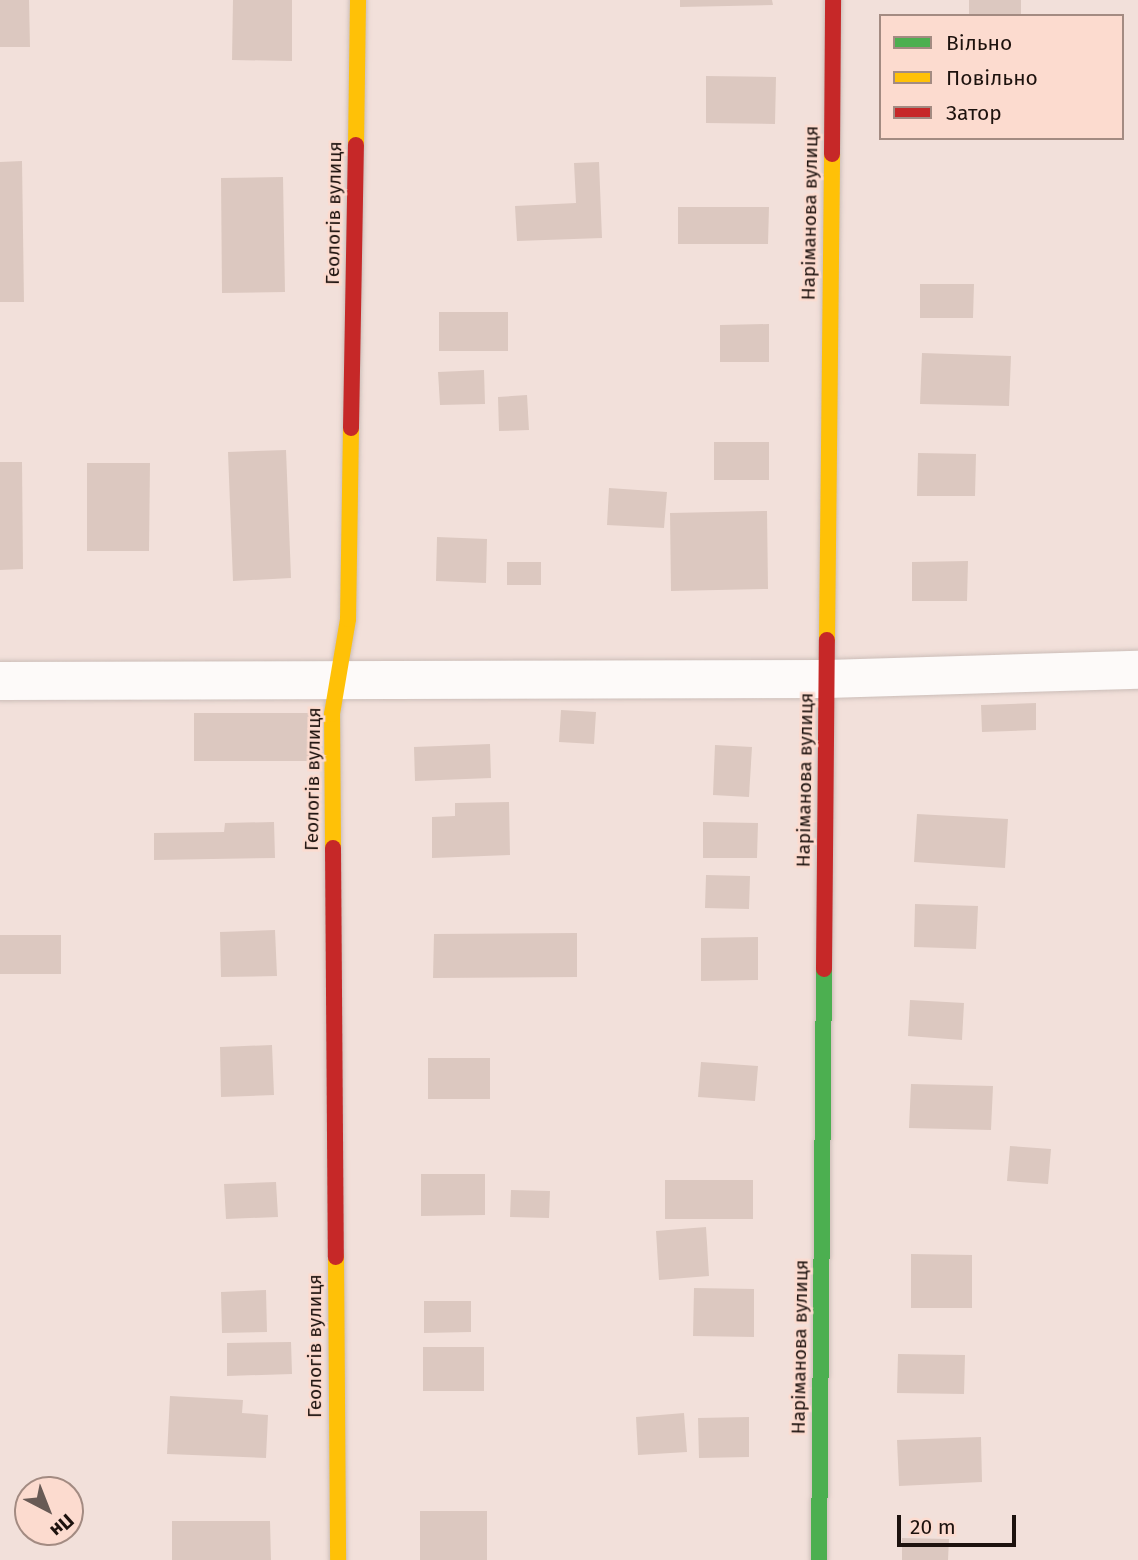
<!DOCTYPE html>
<meta charset="utf-8">
<style>
body{margin:0}
#map{position:relative;width:1138px;height:1560px;overflow:hidden;background:#f2e0da;font-family:"Fira Sans",sans-serif}
div>[style]{position:absolute}
[style*='--x']{left:calc(var(--x)*1px);top:calc(var(--y)*1px);width:calc(var(--w)*1px);rotate:calc(var(--a)*1deg)}
.building>*{inset:0;background:#dcc8c0}
.roads{filter:drop-shadow(0 0 2px #cbbdb8) drop-shadow(0 0 2px #cbbdb8)}
.street>*{height:38px;margin:-19px;padding:0 19px;transform-origin:19px;border-radius:19px;background:#fdfaf9}
.fast>*{height:16px;margin:-8px;padding:0 8px;transform-origin:8px;border-radius:8px;background:#4caf50}
.slow>*{height:16px;margin:-8px;padding:0 8px;transform-origin:8px;border-radius:8px;background:#ffc107}
.jam>*{height:16px;margin:-8px;padding:0 8px;transform-origin:8px;border-radius:8px;background:#c62828}
span{translate:-50% -50%;white-space:nowrap;text-align:center;line-height:1.15;-webkit-text-stroke:5px #fcdbcf;paint-order:stroke}
.street-label{font-size:19px;color:#1d120e}
.legend{position:absolute;left:879px;top:14px;width:245px;height:126px;box-sizing:border-box;background:#fcdbcf;border:2px solid #a38b82;margin:0;padding:9px 12px;list-style:none;font-size:21px;color:#1d120e}
.legend li{display:flex;align-items:center;gap:14px;height:35px}
.legend b{width:35px;border:2px solid #a38b82}
.north{position:absolute;left:14px;top:1476px;width:70px;height:70px;box-sizing:border-box;background:#fcdbcf;border:2px solid #a38b82;border-radius:50%;rotate:138deg;font-size:19px;font-weight:700;line-height:28px;text-align:center;color:#1d120e}
.north::after{content:'';display:block;margin:auto;width:24px;height:32px;background:#685a55;clip-path:polygon(50% 0,100% 100%,50% 72%,0 100%)}
.scale{position:absolute;left:897px;top:1515px;width:119px;height:32px;box-sizing:border-box;border:4px solid #1d120e;border-top:0;padding-left:9px;font-size:21px;line-height:24px;white-space:nowrap;color:#1d120e;-webkit-text-stroke:5px #fcdbcf;paint-order:stroke}
</style>
<div id="map">
<div class="building">
<div style="clip-path:polygon(0 0,29px 0,30px 47px,0 47px)"></div>
<div style="clip-path:polygon(233px 0,292px 0,292px 61px,232px 60px)"></div>
<div style="clip-path:polygon(680px 0,772px 0,773px 5px,680px 7px)"></div>
<div style="clip-path:polygon(969px 0,1021px 0,1021px 16px,969px 16px)"></div>
<div style="clip-path:polygon(706px 76px,776px 77px,775px 124px,706px 123px)"></div>
<div style="clip-path:polygon(22px 161px,24px 302px,0 302px,0 162px)"></div>
<div style="clip-path:polygon(599px 162px,602px 238px,517px 241px,515px 206px,576px 203px,574px 163px)"></div>
<div style="clip-path:polygon(283px 177px,285px 292px,222px 293px,221px 178px)"></div>
<div style="clip-path:polygon(678px 207px,769px 207px,768px 244px,678px 244px)"></div>
<div style="clip-path:polygon(920px 284px,974px 284px,973px 318px,920px 318px)"></div>
<div style="clip-path:polygon(439px 312px,508px 312px,508px 351px,439px 351px)"></div>
<div style="clip-path:polygon(769px 324px,769px 362px,720px 362px,720px 325px)"></div>
<div style="clip-path:polygon(922px 353px,1011px 356px,1009px 406px,920px 404px)"></div>
<div style="clip-path:polygon(484px 370px,485px 404px,440px 405px,438px 372px)"></div>
<div style="clip-path:polygon(527px 395px,529px 430px,499px 431px,498px 397px)"></div>
<div style="clip-path:polygon(714px 442px,769px 442px,769px 480px,714px 480px)"></div>
<div style="clip-path:polygon(286px 450px,291px 578px,233px 581px,228px 452px)"></div>
<div style="clip-path:polygon(918px 453px,976px 454px,975px 496px,917px 496px)"></div>
<div style="clip-path:polygon(0 462px,22px 462px,23px 569px,0 570px)"></div>
<div style="clip-path:polygon(87px 463px,150px 463px,149px 551px,87px 551px)"></div>
<div style="clip-path:polygon(609px 488px,667px 492px,664px 528px,607px 525px)"></div>
<div style="clip-path:polygon(767px 511px,768px 589px,671px 591px,670px 513px)"></div>
<div style="clip-path:polygon(437px 537px,487px 539px,486px 583px,436px 581px)"></div>
<div style="clip-path:polygon(968px 561px,967px 601px,912px 601px,912px 562px)"></div>
<div style="clip-path:polygon(507px 562px,541px 562px,541px 585px,507px 585px)"></div>
<div style="clip-path:polygon(1036px 703px,1036px 730px,982px 732px,981px 705px)"></div>
<div style="clip-path:polygon(561px 710px,596px 712px,594px 744px,559px 742px)"></div>
<div style="clip-path:polygon(194px 713px,309px 713px,309px 761px,194px 761px)"></div>
<div style="clip-path:polygon(490px 744px,491px 778px,415px 781px,414px 747px)"></div>
<div style="clip-path:polygon(715px 745px,752px 747px,749px 797px,713px 795px)"></div>
<div style="clip-path:polygon(509px 802px,510px 855px,432px 858px,432px 817px,455px 816px,455px 803px)"></div>
<div style="clip-path:polygon(917px 814px,1008px 819px,1005px 868px,914px 862px)"></div>
<div style="clip-path:polygon(274px 822px,275px 858px,154px 860px,154px 833px,224px 832px,225px 823px)"></div>
<div style="clip-path:polygon(703px 822px,758px 823px,757px 858px,703px 858px)"></div>
<div style="clip-path:polygon(706px 875px,750px 876px,749px 909px,705px 908px)"></div>
<div style="clip-path:polygon(915px 904px,978px 906px,976px 949px,914px 947px)"></div>
<div style="clip-path:polygon(275px 930px,277px 976px,221px 977px,220px 932px)"></div>
<div style="clip-path:polygon(577px 933px,577px 977px,433px 978px,434px 934px)"></div>
<div style="clip-path:polygon(0 935px,61px 935px,61px 974px,0 974px)"></div>
<div style="clip-path:polygon(758px 937px,758px 980px,701px 981px,701px 938px)"></div>
<div style="clip-path:polygon(910px 1000px,964px 1003px,962px 1040px,908px 1036px)"></div>
<div style="clip-path:polygon(272px 1045px,274px 1095px,221px 1097px,220px 1047px)"></div>
<div style="clip-path:polygon(428px 1058px,490px 1058px,490px 1099px,428px 1099px)"></div>
<div style="clip-path:polygon(701px 1062px,758px 1066px,755px 1101px,698px 1097px)"></div>
<div style="clip-path:polygon(911px 1084px,993px 1086px,991px 1130px,909px 1128px)"></div>
<div style="clip-path:polygon(1010px 1146px,1051px 1149px,1048px 1184px,1007px 1181px)"></div>
<div style="clip-path:polygon(421px 1174px,485px 1174px,485px 1215px,421px 1216px)"></div>
<div style="clip-path:polygon(665px 1180px,753px 1180px,753px 1219px,665px 1219px)"></div>
<div style="clip-path:polygon(276px 1182px,278px 1217px,226px 1219px,224px 1184px)"></div>
<div style="clip-path:polygon(511px 1190px,550px 1191px,549px 1218px,510px 1217px)"></div>
<div style="clip-path:polygon(706px 1227px,709px 1276px,659px 1280px,656px 1231px)"></div>
<div style="clip-path:polygon(911px 1254px,972px 1255px,972px 1308px,911px 1308px)"></div>
<div style="clip-path:polygon(694px 1288px,754px 1289px,754px 1337px,693px 1336px)"></div>
<div style="clip-path:polygon(266px 1290px,267px 1332px,222px 1333px,221px 1292px)"></div>
<div style="clip-path:polygon(424px 1301px,471px 1301px,471px 1332px,424px 1333px)"></div>
<div style="clip-path:polygon(291px 1342px,292px 1374px,227px 1376px,227px 1343px)"></div>
<div style="clip-path:polygon(423px 1347px,484px 1347px,484px 1391px,423px 1391px)"></div>
<div style="clip-path:polygon(898px 1354px,965px 1355px,964px 1394px,897px 1393px)"></div>
<div style="clip-path:polygon(170px 1396px,243px 1400px,242px 1413px,268px 1415px,266px 1458px,167px 1454px)"></div>
<div style="clip-path:polygon(684px 1413px,687px 1452px,638px 1455px,636px 1417px)"></div>
<div style="clip-path:polygon(749px 1417px,749px 1457px,699px 1458px,698px 1418px)"></div>
<div style="clip-path:polygon(981px 1437px,982px 1482px,899px 1486px,897px 1440px)"></div>
<div style="clip-path:polygon(420px 1511px,487px 1511px,487px 1560px,420px 1560px)"></div>
<div style="clip-path:polygon(172px 1521px,270px 1521px,271px 1560px,172px 1560px)"></div>
<div style="clip-path:polygon(902px 1538px,949px 1539px,948px 1560px,902px 1560px)"></div>
</div>
<div class="roads">
<div class="street">
<div style="--x:0;--y:681;--w:827;--a:-0.14"></div>
<div style="--x:827;--y:679;--w:311;--a:-1.7"></div>
</div>
<div class="fast">
<div style="--x:819;--y:1560;--w:591;--a:-89.52"></div>
</div>
<div class="slow">
<div style="--x:356;--y:145;--w:145;--a:-89.2"></div>
<div style="--x:827;--y:640;--w:486;--a:-89.4"></div>
<div style="--x:333;--y:848;--w:134;--a:-90.4"></div>
<div style="--x:332;--y:714;--w:96;--a:-80.4"></div>
<div style="--x:348;--y:619;--w:191;--a:-89.1"></div>
<div style="--x:336;--y:1257;--w:303;--a:89.6"></div>
</div>
<div class="jam">
<div style="--x:832;--y:154;--w:154;--a:-89.6"></div>
<div style="--x:351;--y:428;--w:283;--a:-89"></div>
<div style="--x:333;--y:848;--w:409;--a:89.6"></div>
<div style="--x:824;--y:969;--w:329;--a:-89.5"></div>
</div>
</div>
<div class="street-label">
<span style="left:334px;top:213px;rotate:-89deg">Геологів вулиця</span>
<span style="left:810px;top:213px;rotate:-89deg">Наріманова вулиця</span>
<span style="left:313px;top:779px;rotate:-89deg">Геологів вулиця</span>
<span style="left:805px;top:780px;rotate:-89deg">Наріманова вулиця</span>
<span style="left:315px;top:1346px;rotate:-90deg">Геологів вулиця</span>
<span style="left:800px;top:1347px;rotate:-89deg">Наріманова вулиця</span>
</div>
<ul class="legend">
<li><b style="height:9px;background:#4caf50"></b>Вільно</li>
<li><b style="height:9px;background:#ffc107"></b>Повільно</li>
<li><b style="height:9px;background:#c62828"></b>Затор</li>
</ul>
<div class="north">Пн</div>
<div class="scale">20 m</div>
</div>
